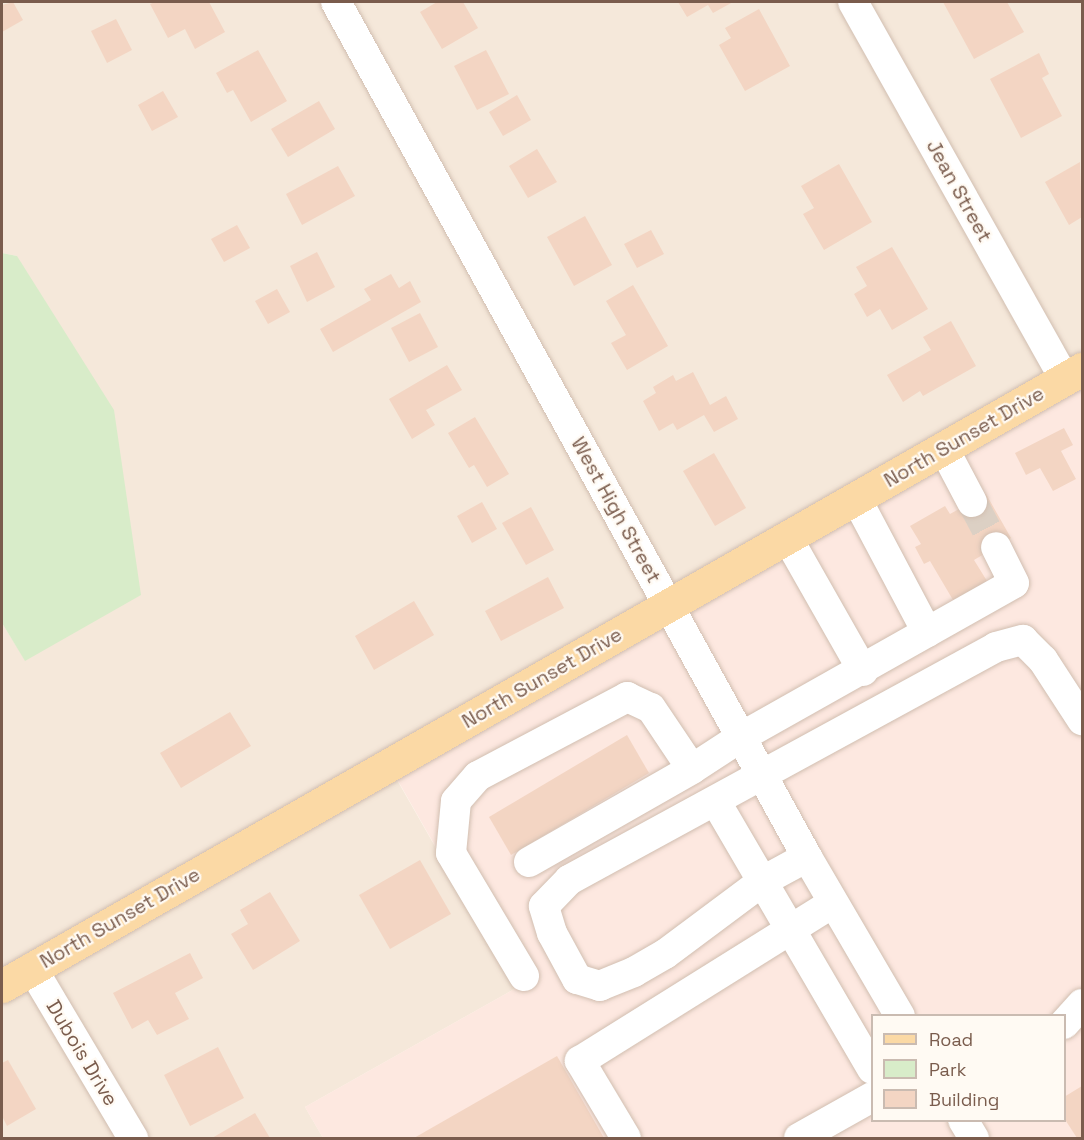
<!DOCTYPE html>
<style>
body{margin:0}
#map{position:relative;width:1084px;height:1140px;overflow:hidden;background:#fdf6ec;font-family:"Space Grotesk",sans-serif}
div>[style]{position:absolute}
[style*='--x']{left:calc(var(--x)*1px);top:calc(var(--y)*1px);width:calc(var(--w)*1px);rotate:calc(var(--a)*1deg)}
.residential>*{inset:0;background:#f5e8da}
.commercial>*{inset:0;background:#fde8e0}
.green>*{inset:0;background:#d8ecc9}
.building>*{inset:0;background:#f3d5c3}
.minor-tunnel>*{height:30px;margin-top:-15px;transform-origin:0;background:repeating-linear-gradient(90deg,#dcd0c4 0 30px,transparent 0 45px)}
.roads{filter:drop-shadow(0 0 2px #d1beb0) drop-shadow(0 0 2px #d1beb0)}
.minor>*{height:30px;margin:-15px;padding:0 15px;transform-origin:15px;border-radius:15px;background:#fff}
.major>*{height:33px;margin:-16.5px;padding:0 16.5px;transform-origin:16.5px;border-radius:16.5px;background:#fbd9a5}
span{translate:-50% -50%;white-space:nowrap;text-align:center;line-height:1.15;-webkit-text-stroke:4.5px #fffaf3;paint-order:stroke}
.street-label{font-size:20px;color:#7a5c4d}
.frame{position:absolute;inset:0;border:3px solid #7a5c4d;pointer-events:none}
.legend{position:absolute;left:871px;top:1014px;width:195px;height:108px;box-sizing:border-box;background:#fffaf3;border:2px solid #cabbb1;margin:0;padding:8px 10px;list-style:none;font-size:18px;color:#7a5c4d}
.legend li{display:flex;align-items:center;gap:12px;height:30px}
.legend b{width:30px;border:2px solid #cabbb1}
</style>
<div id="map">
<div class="residential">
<div style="clip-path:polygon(2px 2px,1082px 2px,1082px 369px,389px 766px,516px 988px,305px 1107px,323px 1138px,2px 1138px,2px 623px,25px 660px,17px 256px,2px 253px)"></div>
</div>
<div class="commercial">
<div style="clip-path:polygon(evenodd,1082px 369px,1082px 1138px,323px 1138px,305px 1107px,516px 988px,389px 765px,1082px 369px,872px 1016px,1064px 1016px,1064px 1120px,872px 1120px,872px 1016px)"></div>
</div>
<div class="green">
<div style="clip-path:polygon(2px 253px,17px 256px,114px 410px,141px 595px,25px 661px,2px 623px)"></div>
</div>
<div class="building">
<div style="clip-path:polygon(13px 2px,23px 20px,2px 32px,2px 5px)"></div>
<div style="clip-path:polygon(155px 2px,209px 2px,225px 32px,195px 49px,185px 29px,168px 38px,150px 4px)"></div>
<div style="clip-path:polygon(437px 2px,463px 2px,478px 28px,442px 49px,420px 12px)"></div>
<div style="clip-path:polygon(678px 2px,733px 2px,713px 13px,708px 5px,687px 17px)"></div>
<div style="clip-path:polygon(943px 2px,1007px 2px,1024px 32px,974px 59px)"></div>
<div style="clip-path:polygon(759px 9px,790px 66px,745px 91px,719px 45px,731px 38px,725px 28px)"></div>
<div style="clip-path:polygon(116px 19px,132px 50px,107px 63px,91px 31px)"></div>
<div style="clip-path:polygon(258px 50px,287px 101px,251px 122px,233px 90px,227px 93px,216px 73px)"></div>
<div style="clip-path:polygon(486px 50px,509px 94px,477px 110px,454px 66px)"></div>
<div style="clip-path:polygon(1039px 53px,1049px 74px,1042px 78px,1062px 116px,1021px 138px,990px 79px)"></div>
<div style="clip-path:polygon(163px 91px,178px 117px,152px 131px,138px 105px)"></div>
<div style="clip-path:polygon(517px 95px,531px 120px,503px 136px,489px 112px)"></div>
<div style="clip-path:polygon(319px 101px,335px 129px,288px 157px,271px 129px)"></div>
<div style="clip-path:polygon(537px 149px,557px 182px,528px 198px,509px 166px)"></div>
<div style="clip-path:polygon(1080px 162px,1082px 217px,1069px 225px,1045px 182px)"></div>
<div style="clip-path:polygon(839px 164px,872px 222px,824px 250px,803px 214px,814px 208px,801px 186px)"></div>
<div style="clip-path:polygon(338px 166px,355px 196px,302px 225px,286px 194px)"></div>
<div style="clip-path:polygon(585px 216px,612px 265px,574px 286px,547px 237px)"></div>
<div style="clip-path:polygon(237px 225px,250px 248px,224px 262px,211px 239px)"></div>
<div style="clip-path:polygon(651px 230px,664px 254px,637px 268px,624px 244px)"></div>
<div style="clip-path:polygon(892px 247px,928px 309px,892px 330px,880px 309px,867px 317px,854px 294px,867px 286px,856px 267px)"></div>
<div style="clip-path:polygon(317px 252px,335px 287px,307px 302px,290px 266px)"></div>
<div style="clip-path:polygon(391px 274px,399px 288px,410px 281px,421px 302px,333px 352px,320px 329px,371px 300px,364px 289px)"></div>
<div style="clip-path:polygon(633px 285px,668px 346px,627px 370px,611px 343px,626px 335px,606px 301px)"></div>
<div style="clip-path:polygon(277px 289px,290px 312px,268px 324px,255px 301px)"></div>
<div style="clip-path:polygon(420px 313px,438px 347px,409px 362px,391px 328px)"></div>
<div style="clip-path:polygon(951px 321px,976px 366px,923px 396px,920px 391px,903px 402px,887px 375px,931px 350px,923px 337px)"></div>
<div style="clip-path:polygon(447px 365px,462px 390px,426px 410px,435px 425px,412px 439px,389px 399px)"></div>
<div style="clip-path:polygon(693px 372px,710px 405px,726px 396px,738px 419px,714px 432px,704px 415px,677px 430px,673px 423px,659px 431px,643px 401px,656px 393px,653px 387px,673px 375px,676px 381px)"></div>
<div style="clip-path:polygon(475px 417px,509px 474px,487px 487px,474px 465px,469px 468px,448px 433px)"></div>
<div style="clip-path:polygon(1064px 428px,1073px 445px,1061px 451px,1076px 479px,1053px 491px,1040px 468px,1026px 475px,1015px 453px)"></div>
<div style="clip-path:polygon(714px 453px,746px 508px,715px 526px,683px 471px)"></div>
<div style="clip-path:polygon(986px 494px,1011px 538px,974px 560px,987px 581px,953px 600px,930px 561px,924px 564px,915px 547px,921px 544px,910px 526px,945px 506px,950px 514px)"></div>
<div style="clip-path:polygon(482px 502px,497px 529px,472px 543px,457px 516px)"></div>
<div style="clip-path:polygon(531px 507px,554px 550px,526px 565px,502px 523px)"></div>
<div style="clip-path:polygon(548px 577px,564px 608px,501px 641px,485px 611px)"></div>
<div style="clip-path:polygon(414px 601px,434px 635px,374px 670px,355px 636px)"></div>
<div style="clip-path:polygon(230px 712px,251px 746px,181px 788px,160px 753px)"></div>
<div style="clip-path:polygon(627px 735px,649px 773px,511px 855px,489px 817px)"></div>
<div style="clip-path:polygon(420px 860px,451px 914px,390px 949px,359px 895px)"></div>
<div style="clip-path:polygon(270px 892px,300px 941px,253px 970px,231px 934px,248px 924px,240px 910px)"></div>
<div style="clip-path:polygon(190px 953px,203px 978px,175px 993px,189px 1019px,157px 1035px,148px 1020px,132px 1029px,113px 993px)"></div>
<div style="clip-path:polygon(218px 1047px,244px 1098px,190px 1126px,164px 1075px)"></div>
<div style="clip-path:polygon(557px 1056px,604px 1138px,414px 1138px)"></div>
<div style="clip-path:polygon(8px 1060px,36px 1109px,7px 1126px,2px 1116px,2px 1063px)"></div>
<div style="clip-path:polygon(1082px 1086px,1082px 1138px,1077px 1138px,1064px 1118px,1064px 1097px)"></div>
<div style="clip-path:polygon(255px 1113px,270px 1138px,212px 1138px)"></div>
</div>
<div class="minor-tunnel">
<div style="--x:972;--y:502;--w:51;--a:61.9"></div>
</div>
<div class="roads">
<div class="minor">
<div style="--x:336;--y:2;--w:976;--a:61.15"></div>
<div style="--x:807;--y:857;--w:184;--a:59.7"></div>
<div style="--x:853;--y:2;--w:433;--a:60.7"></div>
<div style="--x:944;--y:449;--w:60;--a:62.2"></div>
<div style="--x:856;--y:498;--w:152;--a:62.1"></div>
<div style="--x:787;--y:537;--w:154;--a:60.4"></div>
<div style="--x:716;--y:802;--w:309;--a:59.7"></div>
<div style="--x:807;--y:857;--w:50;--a:151.4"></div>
<div style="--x:763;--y:881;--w:122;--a:143.3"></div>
<div style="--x:665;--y:954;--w:36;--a:150"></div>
<div style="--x:634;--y:972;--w:37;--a:158"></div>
<div style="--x:600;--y:986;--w:24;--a:-163"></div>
<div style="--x:577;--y:979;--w:52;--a:-118.5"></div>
<div style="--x:552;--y:933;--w:28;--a:-107"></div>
<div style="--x:544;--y:906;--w:36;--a:-46"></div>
<div style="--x:569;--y:880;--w:486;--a:-28.6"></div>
<div style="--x:996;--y:647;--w:28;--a:-15"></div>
<div style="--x:1023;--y:640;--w:28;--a:45"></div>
<div style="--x:1043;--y:660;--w:72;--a:57"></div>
<div style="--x:529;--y:862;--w:188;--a:-29.7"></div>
<div style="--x:32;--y:968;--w:198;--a:59.3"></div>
<div style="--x:524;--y:976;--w:143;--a:-120.7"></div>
<div style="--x:451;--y:853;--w:52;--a:-84.5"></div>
<div style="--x:456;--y:801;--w:33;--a:-49"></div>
<div style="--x:478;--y:776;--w:169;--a:-27.9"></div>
<div style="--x:627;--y:697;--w:26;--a:25"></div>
<div style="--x:651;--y:708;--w:73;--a:56.1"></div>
<div style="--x:692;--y:769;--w:59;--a:-33.1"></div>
<div style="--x:741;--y:737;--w:313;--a:-29.4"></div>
<div style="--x:1014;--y:583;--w:40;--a:-116.6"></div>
<div style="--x:1064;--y:1024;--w:27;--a:-48"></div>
<div style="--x:963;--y:1120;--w:21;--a:59"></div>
<div style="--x:626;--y:1138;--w:90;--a:-120.9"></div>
<div style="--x:580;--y:1061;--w:298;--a:-32"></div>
<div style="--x:799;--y:1138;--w:84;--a:-29.3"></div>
</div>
<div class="major">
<div style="--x:2;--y:986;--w:1244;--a:-29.74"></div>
</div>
</div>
<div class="street-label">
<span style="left:959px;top:191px;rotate:61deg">Jean Street</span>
<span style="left:964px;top:437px;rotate:-30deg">North Sunset Drive</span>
<span style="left:616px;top:510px;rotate:61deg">West High Street</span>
<span style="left:542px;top:678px;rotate:-30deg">North Sunset Drive</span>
<span style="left:120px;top:918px;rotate:-30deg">North Sunset Drive</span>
<span style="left:82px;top:1053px;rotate:59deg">Dubois Drive</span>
</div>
<div class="frame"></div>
<ul class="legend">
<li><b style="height:8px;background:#fbd9a5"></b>Road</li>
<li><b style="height:16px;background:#d8ecc9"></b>Park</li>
<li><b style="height:16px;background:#f3d5c3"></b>Building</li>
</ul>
</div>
